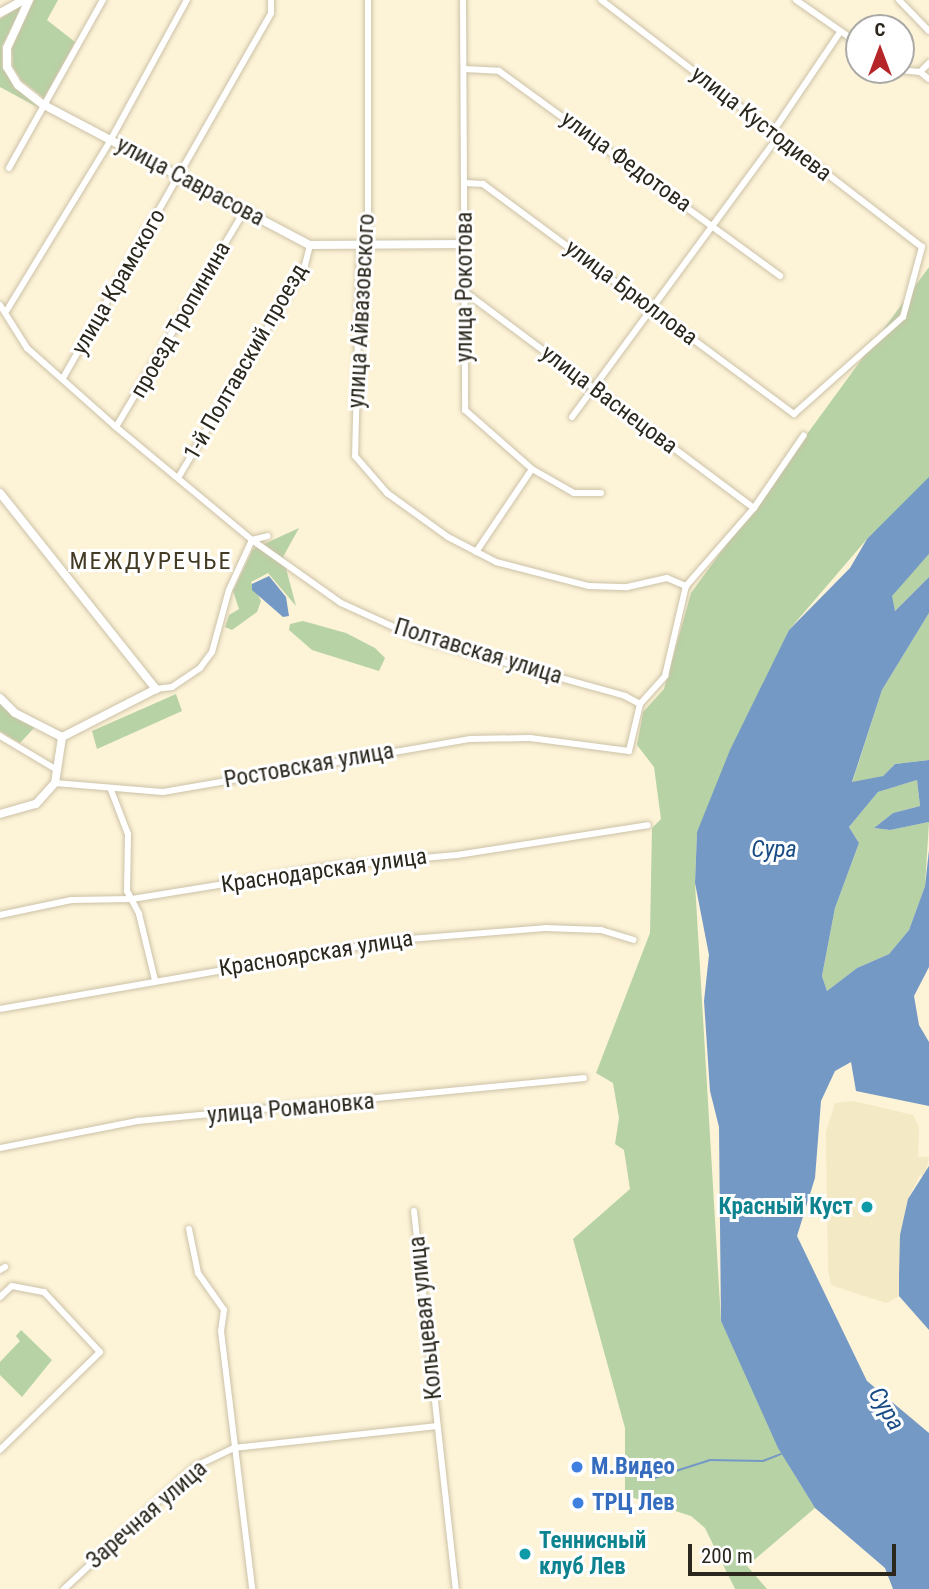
<!DOCTYPE html>
<meta charset="utf-8">
<style>
body{margin:0}
#map{position:relative;width:929px;height:1589px;overflow:hidden;background:#fdf3d7;font-family:"Roboto Condensed",sans-serif}
div>[style]{position:absolute}
[style*='--x']{left:calc(var(--x)*1px);top:calc(var(--y)*1px);width:calc(var(--w)*1px);rotate:calc(var(--a)*1deg)}
.green>*{inset:0;background:#b7d2a5}
.sand>*{inset:0;background:#f3e9c4}
.water>*{inset:0;background:#7499c5}
.stream>*{height:2px;margin:-1px;padding:0 1px;transform-origin:1px;border-radius:1px;background:#7499c5}
.roads{filter:drop-shadow(0 0 2px #ccc2a8) drop-shadow(0 0 2px #ccc2a8)}
.street>*{height:6px;margin:-3px;padding:0 3px;transform-origin:3px;border-radius:3px;background:#fff}
.secondary>*{height:8px;margin:-4px;padding:0 4px;transform-origin:4px;border-radius:4px;background:#fff}
.dots>*{width:19px;height:19px;translate:-50% -50%;box-sizing:border-box;border:4px solid #fff;border-radius:50%}
span{translate:-50% -50%;white-space:nowrap;text-align:center;line-height:1.15;-webkit-text-stroke:6px #fff;paint-order:stroke}
.street-label{font-size:23px;color:#2b271d}
.culture-label{font-size:23px;color:#0d838f;font-weight:700}
.right{translate:-100% -50%;text-align:right}
.left{translate:0 -50%;text-align:left}
.shop-label{font-size:23px;color:#366cbe;font-weight:700}
.neighbourhood-label{font-size:24px;color:#423a23;letter-spacing:2px}
.water-label{font-size:24px;color:#1a4d85;font-style:italic}
.north{position:absolute;left:845px;top:14px;width:70px;height:70px;box-sizing:border-box;background:#fff;border:2px solid #aaa9a5;border-radius:50%;rotate:0deg;font-size:19px;font-weight:700;line-height:28px;text-align:center;color:#2b271d}
.north::after{content:'';display:block;margin:auto;width:24px;height:32px;background:#b62528;clip-path:polygon(50% 0,100% 100%,50% 72%,0 100%)}
.scale{position:absolute;left:688px;top:1544px;width:208px;height:32px;box-sizing:border-box;border:4px solid #2b271d;border-top:0;padding-left:9px;font-size:21px;line-height:24px;white-space:nowrap;color:#2b271d;-webkit-text-stroke:5px #fff;paint-order:stroke}
</style>
<div id="map">
<div class="green">
<div style="clip-path:polygon(34px 0,58px 0,47px 20px,75px 42px,44px 98px,22px 81px,13px 67px,12px 48px)"></div>
<div style="clip-path:polygon(23px 5px,2px 46px,2px 65px,15px 87px,39px 108px,0 87px,0 19px)"></div>
<div style="clip-path:polygon(929px 267px,929px 481px,867px 539px,789px 630px,697px 832px,695px 883px,721px 1321px,790px 1467px,815px 1508px,747px 1566px,767px 1589px,735px 1589px,705px 1528px,691px 1516px,625px 1495px,625px 1428px,573px 1239px,630px 1189px,624px 1150px,615px 1144px,619px 1118px,613px 1083px,596px 1073px,650px 933px,652px 828px,661px 819px,654px 767px,637px 745px,643px 712px,664px 689px,691px 593px)"></div>
<div style="clip-path:polygon(299px 528px,283px 557px,296px 606px,268px 573px,251px 582px,261px 601px,257px 612px,232px 630px,225px 627px,229px 615px,239px 609px,233px 591px,253px 549px)"></div>
<div style="clip-path:polygon(929px 554px,929px 577px,895px 611px,891px 596px)"></div>
<div style="clip-path:polygon(929px 613px,929px 760px,895px 764px,883px 776px,852px 783px,882px 690px)"></div>
<div style="clip-path:polygon(303px 621px,346px 633px,375px 648px,385px 658px,379px 671px,312px 650px,289px 630px,290px 624px)"></div>
<div style="clip-path:polygon(176px 694px,182px 711px,97px 749px,92px 731px)"></div>
<div style="clip-path:polygon(0 702px,35px 727px,20px 743px,0 731px)"></div>
<div style="clip-path:polygon(917px 780px,920px 806px,893px 813px,874px 828px,890px 830px,929px 822px,925px 886px,909px 930px,889px 954px,857px 968px,827px 991px,822px 976px,835px 908px,859px 843px,849px 827px,878px 792px)"></div>
<div style="clip-path:polygon(21px 1330px,52px 1360px,22px 1397px,0 1375px,0 1362px,20px 1341px,16px 1336px)"></div>
</div>
<div class="sand">
<div style="clip-path:polygon(853px 1101px,913px 1115px,919px 1127px,918px 1157px,929px 1157px,925px 1177px,920px 1175px,908px 1199px,899px 1296px,886px 1303px,831px 1285px,828px 1270px,826px 1132px,835px 1103px)"></div>
</div>
<div class="water">
<div style="clip-path:polygon(929px 477px,929px 554px,892px 596px,895px 611px,929px 577px,929px 613px,882px 690px,852px 782px,883px 776px,895px 764px,929px 760px,929px 822px,890px 830px,874px 828px,893px 813px,920px 806px,917px 780px,878px 792px,849px 827px,859px 843px,835px 908px,822px 976px,827px 991px,857px 968px,889px 954px,909px 930px,925px 886px,929px 850px,929px 967px,914px 996px,919px 1025px,929px 1042px,929px 1106px,856px 1091px,851px 1062px,835px 1071px,821px 1101px,815px 1178px,797px 1236px,867px 1381px,929px 1433px,929px 1589px,893px 1589px,885px 1568px,815px 1508px,778px 1448px,721px 1321px,719px 1127px,710px 1091px,704px 1001px,709px 955px,695px 883px,697px 832px,730px 750px,789px 630px,850px 568px,867px 539px)"></div>
<div style="clip-path:polygon(269px 576px,286px 597px,289px 616px,283px 617px,252px 590px,252px 584px)"></div>
<div style="clip-path:polygon(929px 1166px,929px 1330px,899px 1296px,899px 1276px,900px 1235px,908px 1199px)"></div>
</div>
<div class="stream">
<div style="--x:654;--y:1478;--w:59;--a:-17.8"></div>
<div style="--x:710;--y:1460;--w:53;--a:1.1"></div>
<div style="--x:763;--y:1461;--w:19;--a:-21"></div>
</div>
<div class="roads">
<div class="street">
<div style="--x:368;--y:0;--w:245;--a:90"></div>
<div style="--x:368;--y:245;--w:12;--a:132"></div>
<div style="--x:360;--y:254;--w:202;--a:91.4"></div>
<div style="--x:355;--y:456;--w:49;--a:49.1"></div>
<div style="--x:387;--y:493;--w:75;--a:35.8"></div>
<div style="--x:448;--y:537;--w:54;--a:27.5"></div>
<div style="--x:496;--y:562;--w:96;--a:14.5"></div>
<div style="--x:589;--y:586;--w:38;--a:2"></div>
<div style="--x:627;--y:587;--w:41;--a:-12.7"></div>
<div style="--x:667;--y:578;--w:21;--a:23"></div>
<div style="--x:463;--y:0;--w:410;--a:89.7"></div>
<div style="--x:465;--y:410;--w:89;--a:41.4"></div>
<div style="--x:532;--y:469;--w:48;--a:29.7"></div>
<div style="--x:574;--y:493;--w:27;--a:0"></div>
<div style="--x:796;--y:0;--w:77;--a:34.9"></div>
<div style="--x:899;--y:0;--w:43;--a:45.9"></div>
<div style="--x:464;--y:69;--w:35;--a:3"></div>
<div style="--x:499;--y:71;--w:348;--a:36.1"></div>
<div style="--x:900;--y:70;--w:20;--a:6"></div>
<div style="--x:920;--y:72;--w:11;--a:38"></div>
<div style="--x:920;--y:72;--w:13;--a:-45"></div>
<div style="--x:772;--y:133;--w:122;--a:-56"></div>
<div style="--x:9;--y:168;--w:193;--a:-60.8"></div>
<div style="--x:465;--y:183;--w:18;--a:3"></div>
<div style="--x:483;--y:184;--w:387;--a:36.5"></div>
<div style="--x:794;--y:414;--w:146;--a:-41.7"></div>
<div style="--x:903;--y:317;--w:73;--a:-74.8"></div>
<div style="--x:922;--y:247;--w:405;--a:-142.4"></div>
<div style="--x:465;--y:292;--w:361;--a:36.8"></div>
<div style="--x:0;--y:305;--w:51;--a:57.9"></div>
<div style="--x:27;--y:348;--w:119;--a:41.6"></div>
<div style="--x:116;--y:427;--w:177;--a:39.7"></div>
<div style="--x:252;--y:540;--w:109;--a:35.3"></div>
<div style="--x:341;--y:603;--w:87;--a:24.5"></div>
<div style="--x:420;--y:639;--w:213;--a:15.5"></div>
<div style="--x:625;--y:696;--w:17;--a:28"></div>
<div style="--x:7;--y:310;--w:198;--a:-58.6"></div>
<div style="--x:110;--y:141;--w:161;--a:-61.4"></div>
<div style="--x:63;--y:378;--w:420;--a:-60.3"></div>
<div style="--x:271;--y:13;--w:13;--a:-90"></div>
<div style="--x:572;--y:417;--w:348;--a:-53.7"></div>
<div style="--x:116;--y:427;--w:251;--a:-59.3"></div>
<div style="--x:178;--y:478;--w:248;--a:-59.2"></div>
<div style="--x:305;--y:265;--w:21;--a:-76"></div>
<div style="--x:252;--y:540;--w:16;--a:-14"></div>
<div style="--x:476;--y:552;--w:100;--a:-56"></div>
<div style="--x:156;--y:689;--w:16;--a:-7"></div>
<div style="--x:172;--y:687;--w:34;--a:-34"></div>
<div style="--x:200;--y:668;--w:20;--a:-53"></div>
<div style="--x:212;--y:652;--w:64;--a:-74.7"></div>
<div style="--x:229;--y:590;--w:55;--a:-65.3"></div>
<div style="--x:0;--y:736;--w:66;--a:30.8"></div>
<div style="--x:55;--y:783;--w:108;--a:4.8"></div>
<div style="--x:163;--y:792;--w:312;--a:-9.8"></div>
<div style="--x:470;--y:739;--w:60;--a:-1"></div>
<div style="--x:530;--y:738;--w:100;--a:7.5"></div>
<div style="--x:629;--y:751;--w:48;--a:-76.8"></div>
<div style="--x:640;--y:704;--w:38;--a:-48"></div>
<div style="--x:665;--y:676;--w:92;--a:-76.9"></div>
<div style="--x:686;--y:586;--w:103;--a:-48.9"></div>
<div style="--x:754;--y:508;--w:88;--a:-55.6"></div>
<div style="--x:111;--y:790;--w:47;--a:68.9"></div>
<div style="--x:128;--y:834;--w:57;--a:91"></div>
<div style="--x:127;--y:891;--w:26;--a:62"></div>
<div style="--x:139;--y:914;--w:68;--a:76.4"></div>
<div style="--x:0;--y:915;--w:73;--a:-11.9"></div>
<div style="--x:71;--y:900;--w:61;--a:-0.9"></div>
<div style="--x:132;--y:899;--w:206;--a:-9.2"></div>
<div style="--x:335;--y:866;--w:122;--a:-5.2"></div>
<div style="--x:457;--y:855;--w:193;--a:-8.9"></div>
<div style="--x:0;--y:1009;--w:403;--a:-9.9"></div>
<div style="--x:397;--y:940;--w:148;--a:-4.6"></div>
<div style="--x:545;--y:928;--w:56;--a:2"></div>
<div style="--x:601;--y:930;--w:34;--a:17"></div>
<div style="--x:0;--y:1148;--w:141;--a:-11.1"></div>
<div style="--x:138;--y:1121;--w:448;--a:-5.5"></div>
<div style="--x:414;--y:1211;--w:380;--a:83.7"></div>
<div style="--x:189;--y:1229;--w:45;--a:78.4"></div>
<div style="--x:198;--y:1273;--w:45;--a:54.9"></div>
<div style="--x:224;--y:1310;--w:21;--a:98"></div>
<div style="--x:221;--y:1331;--w:260;--a:83.1"></div>
<div style="--x:0;--y:1270;--w:6;--a:-31"></div>
<div style="--x:0;--y:1297;--w:16;--a:-43"></div>
<div style="--x:12;--y:1286;--w:33;--a:11"></div>
<div style="--x:44;--y:1292;--w:82;--a:47"></div>
<div style="--x:100;--y:1352;--w:140;--a:135.6"></div>
<div style="--x:64;--y:1589;--w:180;--a:-43"></div>
<div style="--x:196;--y:1466;--w:42;--a:-25.3"></div>
<div style="--x:234;--y:1448;--w:204;--a:-6.2"></div>
</div>
<div class="secondary">
<div style="--x:29;--y:0;--w:53;--a:114.6"></div>
<div style="--x:7;--y:48;--w:19;--a:90"></div>
<div style="--x:7;--y:67;--w:21;--a:59"></div>
<div style="--x:18;--y:85;--w:33;--a:38"></div>
<div style="--x:44;--y:105;--w:301;--a:27.8"></div>
<div style="--x:310;--y:245;--w:155;--a:-0.4"></div>
<div style="--x:0;--y:13;--w:26;--a:-29"></div>
<div style="--x:0;--y:493;--w:251;--a:51.5"></div>
<div style="--x:156;--y:689;--w:106;--a:152.9"></div>
<div style="--x:0;--y:698;--w:21;--a:45"></div>
<div style="--x:15;--y:713;--w:53;--a:27.1"></div>
<div style="--x:0;--y:814;--w:37;--a:-16"></div>
<div style="--x:36;--y:804;--w:28;--a:-48"></div>
<div style="--x:55;--y:783;--w:47;--a:-81.3"></div>
</div>
</div>
<div class="dots">
<div style="left:867px;top:1207px;background:#0f9aa8"></div>
<div style="left:577px;top:1467px;background:#3f7fe0"></div>
<div style="left:578px;top:1503px;background:#3f7fe0"></div>
<div style="left:525px;top:1554px;background:#0f9aa8"></div>
</div>
<div class="street-label">
<span style="left:761px;top:124px;rotate:38deg">улица Кустодиева</span>
<span style="left:626px;top:162px;rotate:36deg">улица Федотова</span>
<span style="left:190px;top:182px;rotate:28deg">улица Саврасова</span>
<span style="left:119px;top:282px;rotate:-60deg">улица Крамского</span>
<span style="left:465px;top:287px;rotate:-90deg">улица Рокотова</span>
<span style="left:631px;top:293px;rotate:37deg">улица Брюллова</span>
<span style="left:362px;top:311px;rotate:-87deg">улица Айвазовского</span>
<span style="left:181px;top:320px;rotate:-60deg">проезд Тропинина</span>
<span style="left:246px;top:362px;rotate:-60deg">1-й Полтавский проезд</span>
<span style="left:609px;top:400px;rotate:37deg">улица Васнецова</span>
<span style="left:478px;top:652px;rotate:17deg">Полтавская улица</span>
<span style="left:309px;top:766px;rotate:-10deg">Ростовская улица</span>
<span style="left:324px;top:871px;rotate:-8deg">Краснодарская улица</span>
<span style="left:316px;top:954px;rotate:-9deg">Красноярская улица</span>
<span style="left:291px;top:1109px;rotate:-5deg">улица Романовка</span>
<span style="left:426px;top:1318px;rotate:-96deg">Кольцевая улица</span>
<span style="left:147px;top:1515px;rotate:-41deg">Заречная улица</span>
</div>
<div class="culture-label">
<span class="right" style="left:853px;top:1207px">Красный Куст</span>
<span class="left" style="left:539px;top:1554px">Теннисный<br>клуб Лев</span>
</div>
<div class="shop-label">
<span class="left" style="left:591px;top:1467px">М.Видео</span>
<span class="left" style="left:592px;top:1503px">ТРЦ Лев</span>
</div>
<div class="neighbourhood-label">
<span style="left:151px;top:562px">МЕЖДУРЕЧЬЕ</span>
</div>
<div class="water-label">
<span style="left:774px;top:850px">Сура</span>
<span style="left:886px;top:1409px;rotate:59deg">Сура</span>
</div>
<div class="north">С</div>
<div class="scale">200 m</div>
</div>
